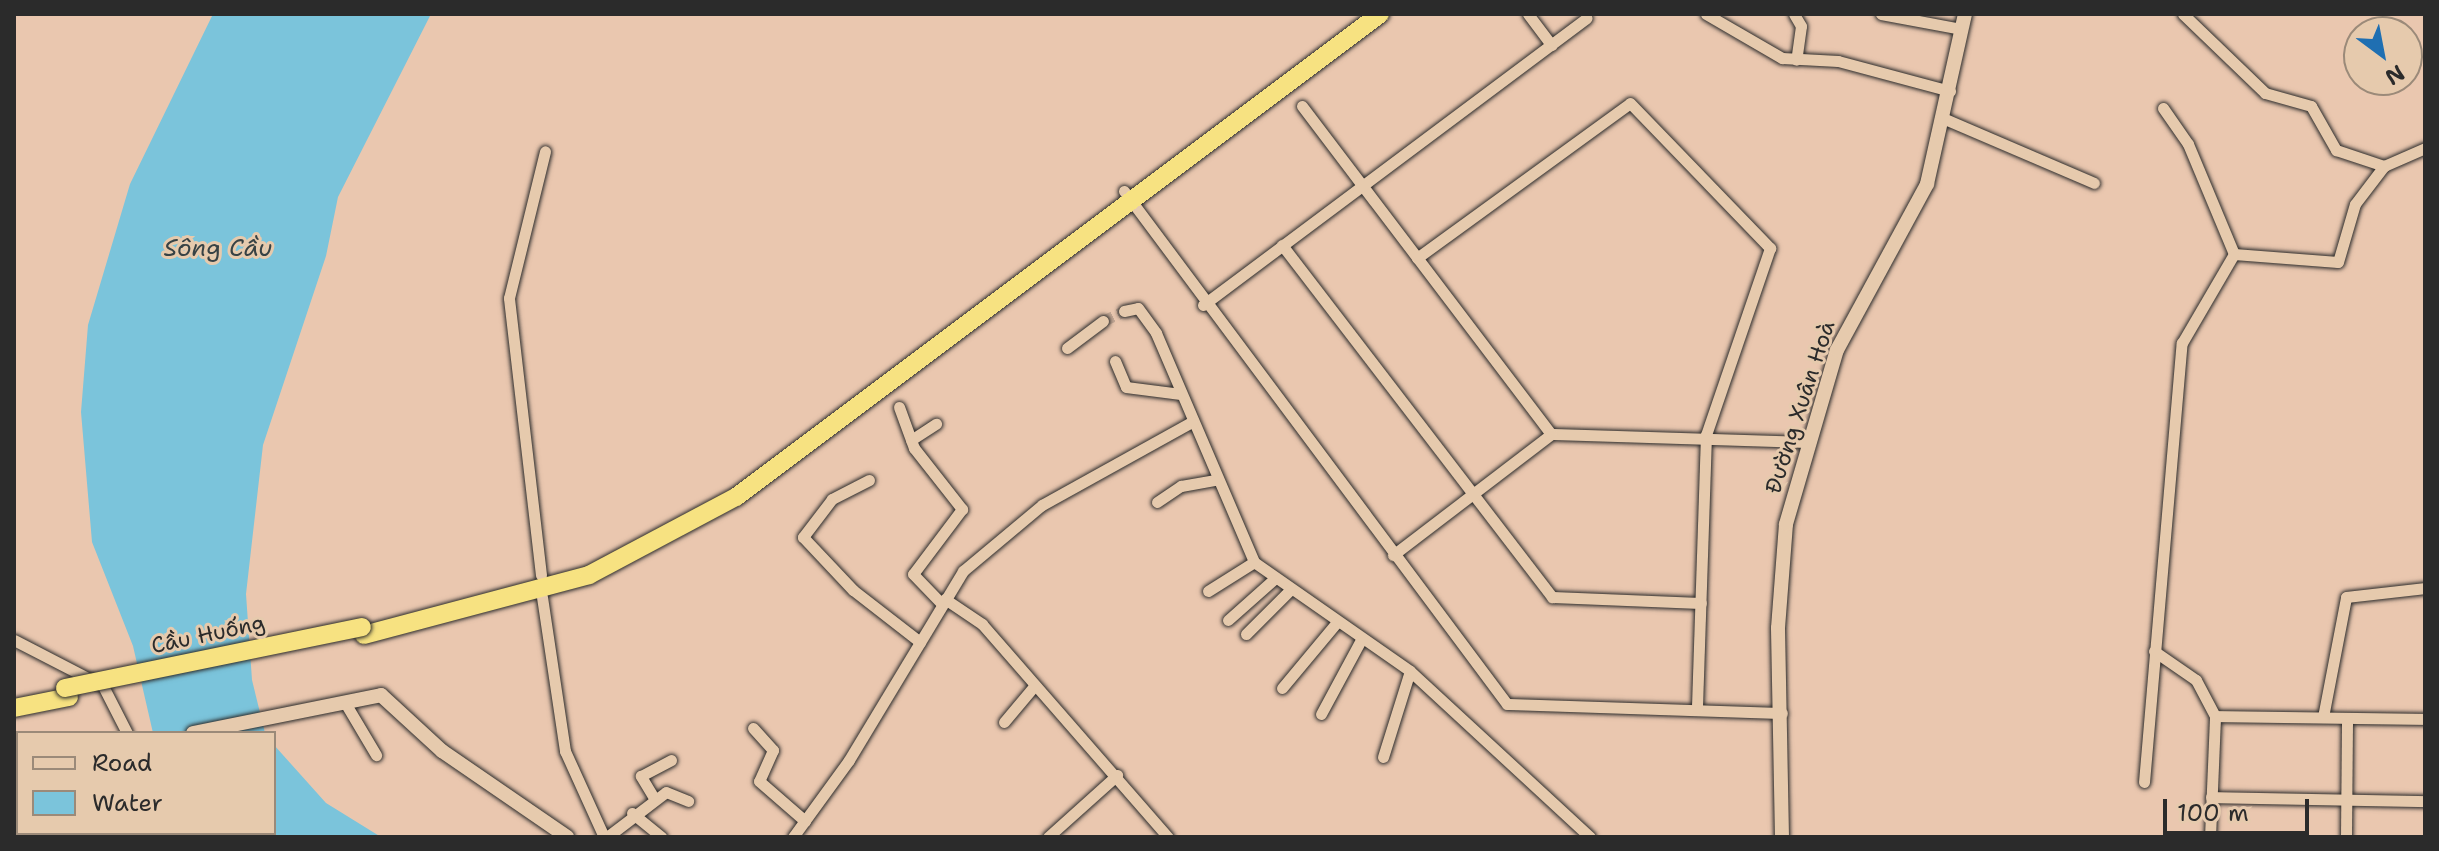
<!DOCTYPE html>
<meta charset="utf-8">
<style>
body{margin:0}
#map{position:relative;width:2439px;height:851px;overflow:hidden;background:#eac7af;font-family:"Shantell Sans",sans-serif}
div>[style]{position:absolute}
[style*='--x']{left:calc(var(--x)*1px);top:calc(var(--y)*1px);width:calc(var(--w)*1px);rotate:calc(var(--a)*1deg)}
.water>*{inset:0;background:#7bc4db}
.minor-tunnel>*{height:11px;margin-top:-5.5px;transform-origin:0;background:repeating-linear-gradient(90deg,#c4a895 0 11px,transparent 0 16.5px)}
.roads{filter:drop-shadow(0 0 2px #2b2b2b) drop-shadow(0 0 2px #2b2b2b)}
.minor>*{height:11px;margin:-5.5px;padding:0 5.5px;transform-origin:5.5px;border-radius:5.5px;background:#e6caad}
.tertiary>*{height:14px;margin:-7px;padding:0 7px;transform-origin:7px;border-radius:7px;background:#e6caad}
.trunk>*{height:18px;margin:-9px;padding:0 9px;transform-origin:9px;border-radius:9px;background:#f7e281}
.bridges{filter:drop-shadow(0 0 2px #2b2b2b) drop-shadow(0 0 2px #2b2b2b)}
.trunk-bridge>*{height:18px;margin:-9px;padding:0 9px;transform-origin:9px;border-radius:9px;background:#f7e281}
span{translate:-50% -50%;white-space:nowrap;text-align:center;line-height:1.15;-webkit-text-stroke:6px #e6caad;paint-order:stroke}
.street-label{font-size:22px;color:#2b2b2b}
.water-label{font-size:24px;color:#374245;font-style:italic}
.frame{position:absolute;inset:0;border:16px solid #2b2b2b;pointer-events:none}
.legend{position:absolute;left:16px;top:731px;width:260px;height:104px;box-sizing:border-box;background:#e6caad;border:2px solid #9b8a79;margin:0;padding:10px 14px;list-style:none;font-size:24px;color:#2b2b2b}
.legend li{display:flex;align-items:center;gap:16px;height:40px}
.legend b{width:40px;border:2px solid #9b8a79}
.north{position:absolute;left:2343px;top:16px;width:80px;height:80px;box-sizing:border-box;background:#e6caad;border:2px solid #9b8a79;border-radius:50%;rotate:148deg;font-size:22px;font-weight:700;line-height:32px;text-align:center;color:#2b2b2b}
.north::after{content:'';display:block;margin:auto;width:28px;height:36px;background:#1f6fb2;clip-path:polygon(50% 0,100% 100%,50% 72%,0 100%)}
.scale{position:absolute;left:2163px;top:799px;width:146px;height:36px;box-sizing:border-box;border:4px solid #2b2b2b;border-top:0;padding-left:10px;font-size:24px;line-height:28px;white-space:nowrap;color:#2b2b2b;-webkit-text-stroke:6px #e6caad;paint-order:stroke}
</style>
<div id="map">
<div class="water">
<div style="clip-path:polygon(213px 14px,431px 14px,338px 197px,326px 256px,263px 445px,246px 594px,252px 680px,265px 733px,153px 733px,133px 646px,92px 542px,81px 412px,88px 325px,130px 184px)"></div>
<div style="clip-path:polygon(274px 745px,326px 803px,381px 837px,185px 837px,274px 833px)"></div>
</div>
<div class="minor-tunnel">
<div style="--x:1103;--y:321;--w:23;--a:-25"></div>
</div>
<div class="roads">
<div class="minor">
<div style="--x:1528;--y:14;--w:39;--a:53"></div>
<div style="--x:1706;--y:14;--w:88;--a:30.1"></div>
<div style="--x:1782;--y:58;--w:56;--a:3.1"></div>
<div style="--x:1838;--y:61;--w:116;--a:15"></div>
<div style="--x:1794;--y:14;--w:14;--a:60"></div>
<div style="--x:1801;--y:26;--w:34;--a:98"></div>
<div style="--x:1881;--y:14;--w:81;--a:10.6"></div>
<div style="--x:2183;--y:14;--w:114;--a:43.9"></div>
<div style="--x:2265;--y:93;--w:48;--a:15.8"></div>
<div style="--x:2311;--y:106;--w:51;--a:60.4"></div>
<div style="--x:2336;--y:150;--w:51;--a:18.4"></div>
<div style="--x:2384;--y:166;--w:45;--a:-23.7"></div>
<div style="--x:1302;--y:106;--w:412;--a:52.8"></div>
<div style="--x:1551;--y:434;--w:259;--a:1.8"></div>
<div style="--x:2163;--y:108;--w:44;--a:55.2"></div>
<div style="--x:2188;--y:144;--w:119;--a:67.3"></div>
<div style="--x:2234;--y:254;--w:104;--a:4.4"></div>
<div style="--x:2338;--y:262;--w:60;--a:-73.7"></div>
<div style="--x:2355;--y:204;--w:48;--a:-52.7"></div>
<div style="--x:1945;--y:119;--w:162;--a:23.2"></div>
<div style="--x:1124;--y:191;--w:640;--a:53.26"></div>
<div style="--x:1507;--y:704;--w:275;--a:1.9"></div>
<div style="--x:1282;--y:245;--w:444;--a:52.5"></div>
<div style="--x:1552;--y:597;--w:149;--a:2.3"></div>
<div style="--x:1417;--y:258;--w:263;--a:-36"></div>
<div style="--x:1630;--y:103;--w:202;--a:46"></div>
<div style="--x:1770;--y:248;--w:198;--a:108.9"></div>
<div style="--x:1706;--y:435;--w:275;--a:91.9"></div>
<div style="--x:1203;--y:305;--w:479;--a:-36.8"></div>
<div style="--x:1124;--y:311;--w:14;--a:-12"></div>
<div style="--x:1138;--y:308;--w:31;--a:54"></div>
<div style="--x:1156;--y:333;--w:249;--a:66.8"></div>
<div style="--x:1254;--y:562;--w:190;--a:34.9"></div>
<div style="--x:1410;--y:671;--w:245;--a:42.7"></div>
<div style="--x:1067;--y:348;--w:45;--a:-36.9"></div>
<div style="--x:1115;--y:361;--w:28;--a:67"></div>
<div style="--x:1126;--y:387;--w:55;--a:7.3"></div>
<div style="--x:899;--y:407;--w:44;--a:69.9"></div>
<div style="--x:914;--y:448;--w:78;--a:51.8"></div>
<div style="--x:962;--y:509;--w:81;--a:127"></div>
<div style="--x:913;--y:574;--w:42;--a:46"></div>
<div style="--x:911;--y:440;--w:30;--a:-33"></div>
<div style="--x:869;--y:480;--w:42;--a:152.8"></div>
<div style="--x:832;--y:499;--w:48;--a:127.3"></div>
<div style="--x:803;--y:537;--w:73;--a:46.7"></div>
<div style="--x:853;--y:590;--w:85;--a:37.8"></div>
<div style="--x:1157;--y:502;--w:29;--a:-34"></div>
<div style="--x:1181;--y:486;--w:35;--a:-10"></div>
<div style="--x:1393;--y:555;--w:199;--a:-37.4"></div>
<div style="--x:541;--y:575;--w:279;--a:-96.6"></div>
<div style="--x:509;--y:298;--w:151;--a:-76.2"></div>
<div style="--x:1208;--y:591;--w:54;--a:-32.2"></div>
<div style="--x:542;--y:597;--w:156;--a:81.5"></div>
<div style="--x:565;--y:751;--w:94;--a:65.6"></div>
<div style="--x:945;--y:599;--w:45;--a:34"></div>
<div style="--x:982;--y:624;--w:283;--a:48.9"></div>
<div style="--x:1228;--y:620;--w:60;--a:-41.6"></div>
<div style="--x:1246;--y:634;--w:61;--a:-45"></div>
<div style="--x:14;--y:640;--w:100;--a:27.3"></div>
<div style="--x:103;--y:686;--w:53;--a:62.9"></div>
<div style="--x:2154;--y:651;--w:51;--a:34.6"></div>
<div style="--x:2196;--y:680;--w:41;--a:62.2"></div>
<div style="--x:1282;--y:688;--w:86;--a:-50.2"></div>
<div style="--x:344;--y:701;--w:63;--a:59.3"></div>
<div style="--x:1321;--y:714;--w:86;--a:-61.7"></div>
<div style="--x:2323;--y:717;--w:122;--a:-79.1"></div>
<div style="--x:2346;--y:597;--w:80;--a:-6.5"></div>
<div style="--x:1004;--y:722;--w:48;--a:-50"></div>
<div style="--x:753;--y:728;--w:30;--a:48"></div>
<div style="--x:773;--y:750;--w:34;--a:114"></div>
<div style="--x:759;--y:781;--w:61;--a:41"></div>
<div style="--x:1383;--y:757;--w:90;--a:-72.6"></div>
<div style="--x:2144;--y:782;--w:441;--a:-85.1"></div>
<div style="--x:2182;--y:343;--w:103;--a:-59.7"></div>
<div style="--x:14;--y:784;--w:4;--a:-14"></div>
<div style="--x:2211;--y:797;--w:214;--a:1.1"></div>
<div style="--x:654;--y:798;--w:26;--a:-121"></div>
<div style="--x:641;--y:776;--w:34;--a:-28"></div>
<div style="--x:632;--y:813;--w:38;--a:39"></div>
<div style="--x:607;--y:837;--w:74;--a:-37.3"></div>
<div style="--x:666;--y:792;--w:24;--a:22"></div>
<div style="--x:793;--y:837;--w:95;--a:-54"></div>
<div style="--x:849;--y:760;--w:221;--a:-58.9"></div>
<div style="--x:963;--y:571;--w:103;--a:-39.9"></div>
<div style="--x:1042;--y:505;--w:171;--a:-29"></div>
<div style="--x:1048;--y:837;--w:93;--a:-41.9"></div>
<div style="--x:2210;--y:837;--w:121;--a:-87.6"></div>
<div style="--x:2215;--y:716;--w:210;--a:0.8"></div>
<div style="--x:2346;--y:837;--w:119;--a:-89.5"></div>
</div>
<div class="tertiary">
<div style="--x:193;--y:733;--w:192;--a:-11.4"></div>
<div style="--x:381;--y:695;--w:83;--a:42.6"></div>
<div style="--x:442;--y:751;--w:152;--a:34.5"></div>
<div style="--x:104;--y:837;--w:4;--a:-76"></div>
<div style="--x:1782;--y:837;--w:209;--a:-91.1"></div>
<div style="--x:1778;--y:628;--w:104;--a:-85.6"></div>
<div style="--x:1786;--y:524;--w:181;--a:-73.7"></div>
<div style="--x:1837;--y:350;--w:189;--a:-61.5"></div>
<div style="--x:1927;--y:184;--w:174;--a:-77.4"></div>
</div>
<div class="trunk">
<div style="--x:364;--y:635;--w:233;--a:-14.9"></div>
<div style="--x:589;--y:575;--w:166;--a:-28"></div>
<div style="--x:736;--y:497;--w:805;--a:-36.87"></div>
<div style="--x:14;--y:708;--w:56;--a:-11.3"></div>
</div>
</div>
<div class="bridges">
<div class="trunk-bridge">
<div style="--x:65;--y:688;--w:303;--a:-11.6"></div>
</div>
</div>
<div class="street-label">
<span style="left:1800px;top:407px;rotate:-72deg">Đường Xuân Hoà</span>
<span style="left:208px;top:634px;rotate:-12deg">Cầu Huống</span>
</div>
<div class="water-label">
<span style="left:218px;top:249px">Sông Cầu</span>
</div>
<div class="frame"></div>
<ul class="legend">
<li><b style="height:10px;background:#e6caad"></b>Road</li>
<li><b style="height:22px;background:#7bc4db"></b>Water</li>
</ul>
<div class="north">N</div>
<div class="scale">100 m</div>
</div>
